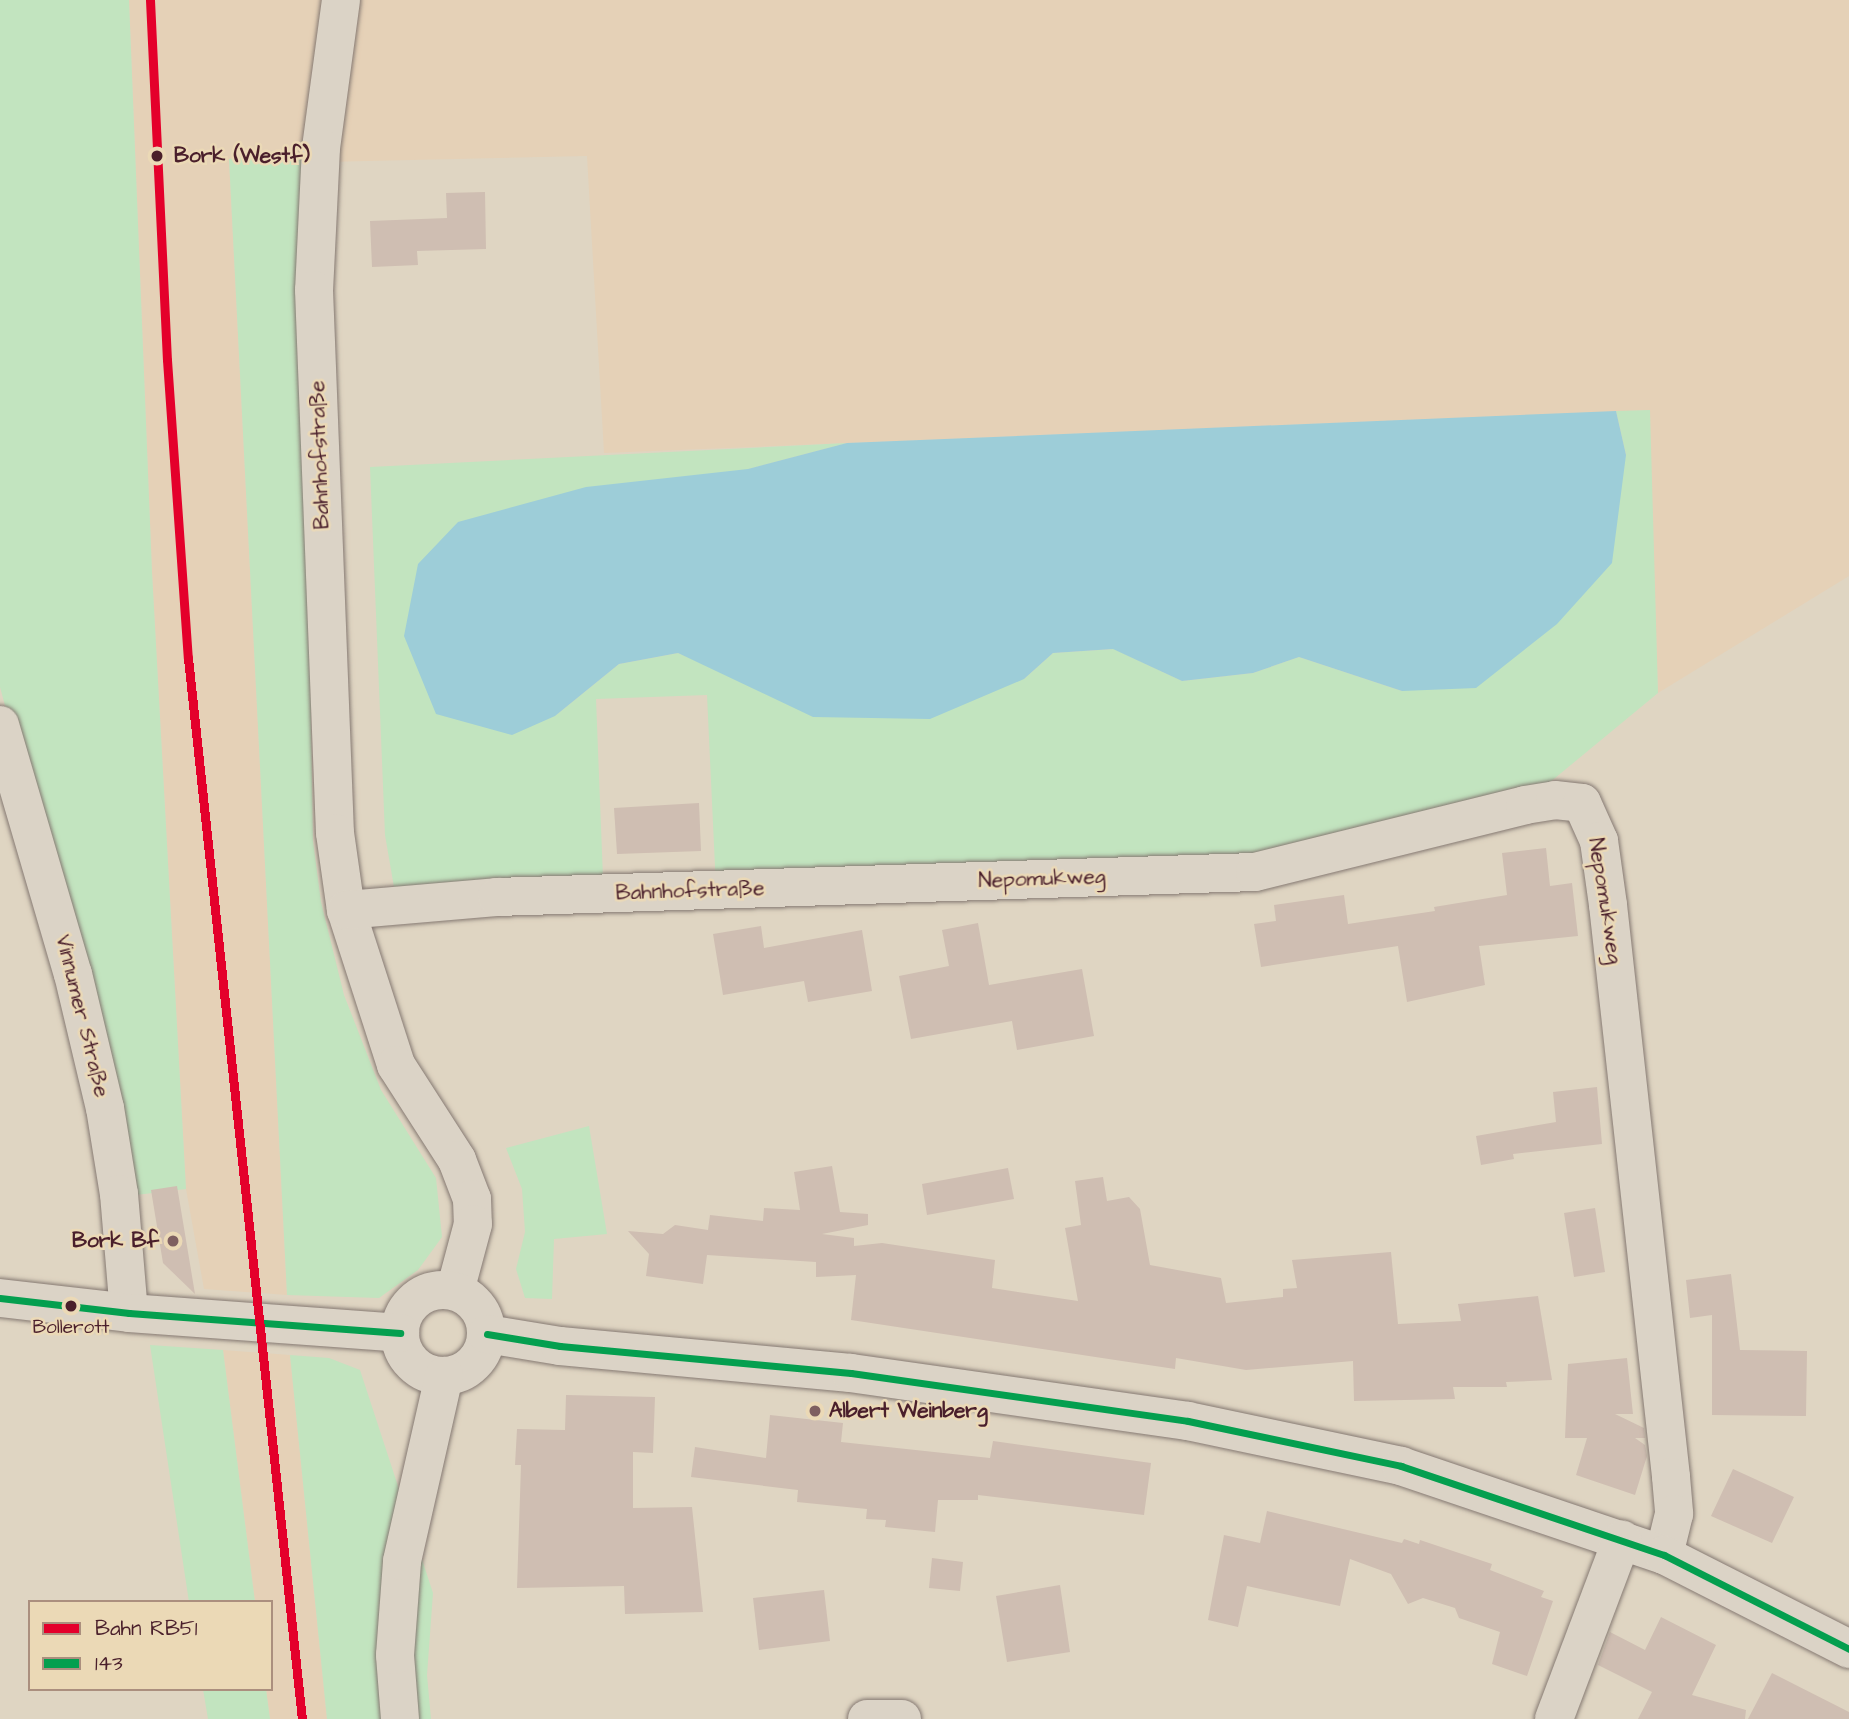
<!DOCTYPE html>
<meta charset="utf-8">
<style>
body{margin:0}
#map{position:relative;width:1849px;height:1719px;overflow:hidden;background:#dfd5c2;font-family:"Architects Daughter",sans-serif}
div>[style]{position:absolute}
[style*='--x']{left:calc(var(--x)*1px);top:calc(var(--y)*1px);width:calc(var(--w)*1px);rotate:calc(var(--a)*1deg)}
.built>*{inset:0;background:#e5d1b7}
.green>*{inset:0;background:#c2e4bf}
.water>*{inset:0;background:#9dcdd8}
.building>*{inset:0;background:#cfbeb2}
.roads{filter:drop-shadow(0 0 2px #857972) drop-shadow(0 0 2px #857972)}
.minor>*{height:38px;margin:-19px;padding:0 19px;transform-origin:19px;border-radius:19px;background:#dbd3c6}
.minor>.ring{margin:-19px;padding:0;box-sizing:content-box;background:none;border:38px solid #dbd3c6;border-radius:50%}
.bus-1>*{height:7px;margin:-3.5px;padding:0 3.5px;transform-origin:3.5px;border-radius:3.5px;background:#049f4f}
.rail-1>*{height:9px;margin:-4.5px;padding:0 4.5px;transform-origin:4.5px;border-radius:4.5px;background:#e4002b}
.dots>*{width:19px;height:19px;translate:-50% -50%;box-sizing:border-box;border:4px solid #ebd9b6;border-radius:50%}
span{translate:-50% -50%;white-space:nowrap;text-align:center;line-height:1.15;-webkit-text-stroke:5px #ebd9b6;paint-order:stroke}
.bus-label{font-size:19px;color:#4a1f2b}
.stop-label{font-size:21px;color:#4a1f2b;font-weight:700}
.left{translate:0 -50%;text-align:left}
.street-label{font-size:21px;color:#4a1f2b}
.poi-label{font-size:21px;color:#4a1f2b;font-weight:700}
.right{translate:-100% -50%;text-align:right}
.legend{position:absolute;left:28px;top:1600px;width:245px;height:91px;box-sizing:border-box;background:#ebd9b6;border:2px solid #ab8f7e;margin:0;padding:9px 12px;list-style:none;font-size:21px;color:#4a1f2b}
.legend li{display:flex;align-items:center;gap:14px;height:35px}
.legend b{width:35px;border:2px solid #ab8f7e}
</style>
<div id="map">
<div class="built">
<div style="clip-path:polygon(129px 0,336px 0,318px 153px,229px 159px,287px 1295px,204px 1289px,186px 1189px,152px 572px)"></div>
<div style="clip-path:polygon(347px 0,1849px 0,1849px 576px,1658px 693px,1649px 410px,604px 453px,587px 156px,324px 162px)"></div>
<div style="clip-path:polygon(223px 1350px,290px 1355px,327px 1719px,270px 1719px,266px 1689px,271px 1689px,271px 1602px,255px 1602px)"></div>
</div>
<div class="green">
<div style="clip-path:polygon(0 0,129px 0,152px 572px,186px 1189px,136px 1195px,0 687px)"></div>
<div style="clip-path:polygon(302px 154px,313px 841px,321px 902px,344px 995px,381px 1090px,436px 1178px,442px 1237px,418px 1270px,379px 1298px,287px 1295px,229px 159px)"></div>
<div style="clip-path:polygon(1650px 410px,1658px 693px,1549px 783px,1211px 890px,716px 888px,707px 695px,596px 699px,603px 878px,395px 893px,385px 835px,370px 467px,847px 443px,749px 469px,555px 716px,619px 664px,678px 653px,742px 681px,1024px 679px,1053px 653px,1114px 649px,1182px 681px,1253px 673px,1299px 657px,1402px 691px,1626px 455px,1616px 411px)"></div>
<div style="clip-path:polygon(589px 1126px,607px 1234px,554px 1239px,552px 1299px,525px 1298px,516px 1269px,525px 1232px,522px 1189px,506px 1148px)"></div>
<div style="clip-path:polygon(150px 1345px,223px 1350px,255px 1602px,189px 1602px)"></div>
<div style="clip-path:polygon(290px 1355px,329px 1358px,360px 1370px,433px 1593px,427px 1675px,431px 1719px,327px 1719px)"></div>
<div style="clip-path:polygon(203px 1689px,266px 1689px,270px 1719px,208px 1719px)"></div>
</div>
<div class="water">
<div style="clip-path:polygon(1616px 411px,1626px 455px,1612px 563px,1557px 624px,1476px 688px,1402px 691px,1299px 657px,1253px 673px,1182px 681px,1113px 649px,1053px 653px,1024px 679px,930px 719px,813px 717px,678px 653px,619px 664px,555px 716px,512px 735px,436px 714px,404px 636px,418px 564px,458px 522px,586px 487px,748px 469px,847px 443px)"></div>
</div>
<div class="building">
<div style="clip-path:polygon(485px 192px,486px 249px,417px 251px,418px 265px,372px 267px,370px 221px,447px 218px,446px 193px)"></div>
<div style="clip-path:polygon(699px 803px,701px 851px,617px 854px,614px 808px)"></div>
<div style="clip-path:polygon(1546px 848px,1550px 886px,1572px 883px,1578px 936px,1479px 946px,1485px 985px,1407px 1002px,1398px 946px,1261px 967px,1254px 924px,1276px 921px,1274px 905px,1344px 895px,1348px 924px,1435px 911px,1434px 907px,1507px 895px,1502px 853px)"></div>
<div style="clip-path:polygon(978px 923px,989px 985px,1082px 969px,1094px 1036px,1017px 1050px,1012px 1021px,911px 1039px,899px 976px,949px 966px,942px 930px)"></div>
<div style="clip-path:polygon(761px 926px,764px 948px,862px 930px,872px 991px,808px 1002px,804px 981px,723px 995px,713px 934px)"></div>
<div style="clip-path:polygon(1597px 1087px,1602px 1144px,1513px 1154px,1514px 1159px,1481px 1165px,1476px 1136px,1556px 1122px,1553px 1092px)"></div>
<div style="clip-path:polygon(832px 1166px,840px 1212px,868px 1214px,868px 1225px,822px 1234px,854px 1238px,854px 1246px,882px 1243px,995px 1260px,992px 1288px,1078px 1301px,1065px 1228px,1081px 1225px,1075px 1181px,1103px 1177px,1107px 1201px,1129px 1197px,1140px 1209px,1150px 1265px,1221px 1278px,1226px 1303px,1283px 1297px,1283px 1289px,1297px 1288px,1292px 1260px,1391px 1252px,1398px 1324px,1461px 1321px,1458px 1304px,1538px 1296px,1552px 1380px,1506px 1382px,1507px 1387px,1453px 1387px,1455px 1399px,1354px 1401px,1353px 1361px,1246px 1370px,1176px 1358px,1175px 1369px,851px 1320px,856px 1275px,816px 1277px,816px 1262px,707px 1255px,703px 1284px,646px 1276px,649px 1254px,628px 1231px,663px 1234px,675px 1225px,708px 1230px,710px 1215px,763px 1221px,764px 1208px,800px 1210px,794px 1172px)"></div>
<div style="clip-path:polygon(1008px 1168px,1014px 1199px,927px 1215px,922px 1184px)"></div>
<div style="clip-path:polygon(177px 1186px,195px 1294px,163px 1263px,151px 1190px)"></div>
<div style="clip-path:polygon(1595px 1208px,1605px 1272px,1574px 1277px,1564px 1213px)"></div>
<div style="clip-path:polygon(1731px 1274px,1740px 1350px,1807px 1351px,1806px 1416px,1712px 1415px,1712px 1315px,1690px 1318px,1686px 1280px)"></div>
<div style="clip-path:polygon(1627px 1358px,1633px 1414px,1615px 1414px,1644px 1428px,1645px 1438px,1635px 1438px,1645px 1445px,1647px 1456px,1635px 1495px,1576px 1475px,1587px 1438px,1565px 1438px,1568px 1364px)"></div>
<div style="clip-path:polygon(566px 1395px,655px 1397px,653px 1453px,633px 1452px,633px 1508px,692px 1507px,703px 1612px,625px 1614px,624px 1586px,517px 1588px,521px 1465px,515px 1465px,517px 1429px,565px 1430px)"></div>
<div style="clip-path:polygon(770px 1415px,843px 1423px,841px 1442px,990px 1458px,993px 1441px,1151px 1463px,1144px 1515px,978px 1495px,978px 1500px,938px 1500px,935px 1532px,885px 1527px,886px 1520px,866px 1519px,867px 1509px,797px 1502px,798px 1490px,691px 1477px,695px 1447px,766px 1458px)"></div>
<div style="clip-path:polygon(1733px 1469px,1794px 1497px,1772px 1543px,1711px 1516px)"></div>
<div style="clip-path:polygon(1267px 1511px,1402px 1543px,1404px 1539px,1419px 1544px,1420px 1540px,1492px 1564px,1490px 1570px,1544px 1591px,1541px 1597px,1553px 1601px,1527px 1676px,1492px 1664px,1500px 1632px,1459px 1618px,1455px 1608px,1423px 1598px,1408px 1604px,1391px 1574px,1350px 1559px,1340px 1606px,1247px 1586px,1238px 1627px,1208px 1620px,1224px 1535px,1260px 1543px)"></div>
<div style="clip-path:polygon(932px 1558px,963px 1562px,960px 1591px,929px 1588px)"></div>
<div style="clip-path:polygon(1060px 1585px,1070px 1652px,1007px 1662px,996px 1596px)"></div>
<div style="clip-path:polygon(824px 1590px,830px 1641px,759px 1650px,753px 1598px)"></div>
<div style="clip-path:polygon(1661px 1617px,1716px 1645px,1692px 1695px,1746px 1710px,1745px 1719px,1638px 1719px,1652px 1692px,1598px 1665px,1610px 1632px,1645px 1650px)"></div>
<div style="clip-path:polygon(1772px 1673px,1849px 1712px,1849px 1719px,1748px 1719px)"></div>
</div>
<div class="roads">
<div class="minor">
<div style="--x:341;--y:0;--w:149;--a:97.7"></div>
<div style="--x:321;--y:148;--w:142;--a:92.8"></div>
<div style="--x:314;--y:290;--w:543;--a:87.79"></div>
<div style="--x:335;--y:833;--w:78;--a:81.9"></div>
<div style="--x:346;--y:910;--w:163;--a:72.1"></div>
<div style="--x:396;--y:1065;--w:113;--a:57.3"></div>
<div style="--x:457;--y:1160;--w:42;--a:69"></div>
<div style="--x:472;--y:1199;--w:25;--a:88"></div>
<div style="--x:473;--y:1224;--w:69;--a:105"></div>
<div style="--x:0;--y:725;--w:259;--a:73.7"></div>
<div style="--x:73;--y:974;--w:138;--a:76.6"></div>
<div style="--x:105;--y:1108;--w:87;--a:80.8"></div>
<div style="--x:119;--y:1194;--w:119;--a:85.2"></div>
<div style="--x:346;--y:910;--w:152;--a:-4.9"></div>
<div style="--x:497;--y:897;--w:758;--a:-1.89"></div>
<div style="--x:1255;--y:872;--w:278;--a:-13.9"></div>
<div style="--x:1525;--y:805;--w:30;--a:-9"></div>
<div style="--x:1555;--y:800;--w:27;--a:6"></div>
<div style="--x:1582;--y:803;--w:42;--a:65.9"></div>
<div style="--x:1599;--y:841;--w:65;--a:82"></div>
<div style="--x:1608;--y:905;--w:575;--a:83.71"></div>
<div style="--x:1671;--y:1477;--w:37;--a:85"></div>
<div style="--x:1674;--y:1514;--w:42;--a:103.7"></div>
<div class="ring" style="left:400px;top:1290px;width:48px;height:48px"></div>
<div style="--x:0;--y:1298;--w:130;--a:6.6"></div>
<div style="--x:129;--y:1313;--w:272;--a:4.2"></div>
<div style="--x:487;--y:1334;--w:74;--a:9.3"></div>
<div style="--x:560;--y:1346;--w:292;--a:5.3"></div>
<div style="--x:851;--y:1373;--w:340;--a:8.1"></div>
<div style="--x:1188;--y:1421;--w:218;--a:11.9"></div>
<div style="--x:1401;--y:1466;--w:278;--a:18.7"></div>
<div style="--x:1664;--y:1555;--w:208;--a:26.9"></div>
<div style="--x:400;--y:1719;--w:64;--a:-94.5"></div>
<div style="--x:395;--y:1655;--w:94;--a:-85.7"></div>
<div style="--x:402;--y:1561;--w:190;--a:-77.2"></div>
<div style="--x:867;--y:1719;--w:35;--a:0"></div>
<div style="--x:1554;--y:1719;--w:192;--a:-69.3"></div>
</div>
</div>
<div class="bus-1">
<div style="--x:0;--y:1298;--w:130;--a:6.6"></div>
<div style="--x:129;--y:1313;--w:272;--a:4.2"></div>
<div style="--x:487;--y:1334;--w:74;--a:9.3"></div>
<div style="--x:560;--y:1346;--w:292;--a:5.3"></div>
<div style="--x:851;--y:1373;--w:340;--a:8.1"></div>
<div style="--x:1188;--y:1421;--w:218;--a:11.9"></div>
<div style="--x:1401;--y:1466;--w:278;--a:18.7"></div>
<div style="--x:1664;--y:1555;--w:208;--a:26.9"></div>
</div>
<div class="rail-1">
<div style="--x:150;--y:0;--w:360;--a:87.3"></div>
<div style="--x:167;--y:360;--w:299;--a:86"></div>
<div style="--x:188;--y:658;--w:1067;--a:83.87"></div>
</div>
<div class="dots">
<div style="left:157px;top:156px;background:#4a1f2b"></div>
<div style="left:173px;top:1241px;background:#7e5f60"></div>
<div style="left:71px;top:1306px;background:#4a1f2b"></div>
<div style="left:815px;top:1411px;background:#7e5f60"></div>
</div>
<div class="bus-label">
<span style="left:71px;top:1328px">Bollerott</span>
</div>
<div class="stop-label">
<span class="left" style="left:174px;top:156px">Bork (Westf)</span>
</div>
<div class="street-label">
<span style="left:320px;top:455px;rotate:-92deg">Bahnhofstraße</span>
<span style="left:1042px;top:879px;rotate:-2deg">Nepomukweg</span>
<span style="left:690px;top:891px;rotate:-2deg">Bahnhofstraße</span>
<span style="left:1605px;top:901px;rotate:81deg">Nepomukweg</span>
<span style="left:82px;top:1016px;rotate:76deg">Vinnumer Straße</span>
</div>
<div class="poi-label">
<span class="right" style="left:159px;top:1241px">Bork Bf</span>
<span class="left" style="left:829px;top:1411px">Albert Weinberg</span>
</div>
<ul class="legend">
<li><b style="height:9px;background:#e4002b"></b>Bahn RB51</li>
<li><b style="height:9px;background:#049f4f"></b>143</li>
</ul>
</div>
